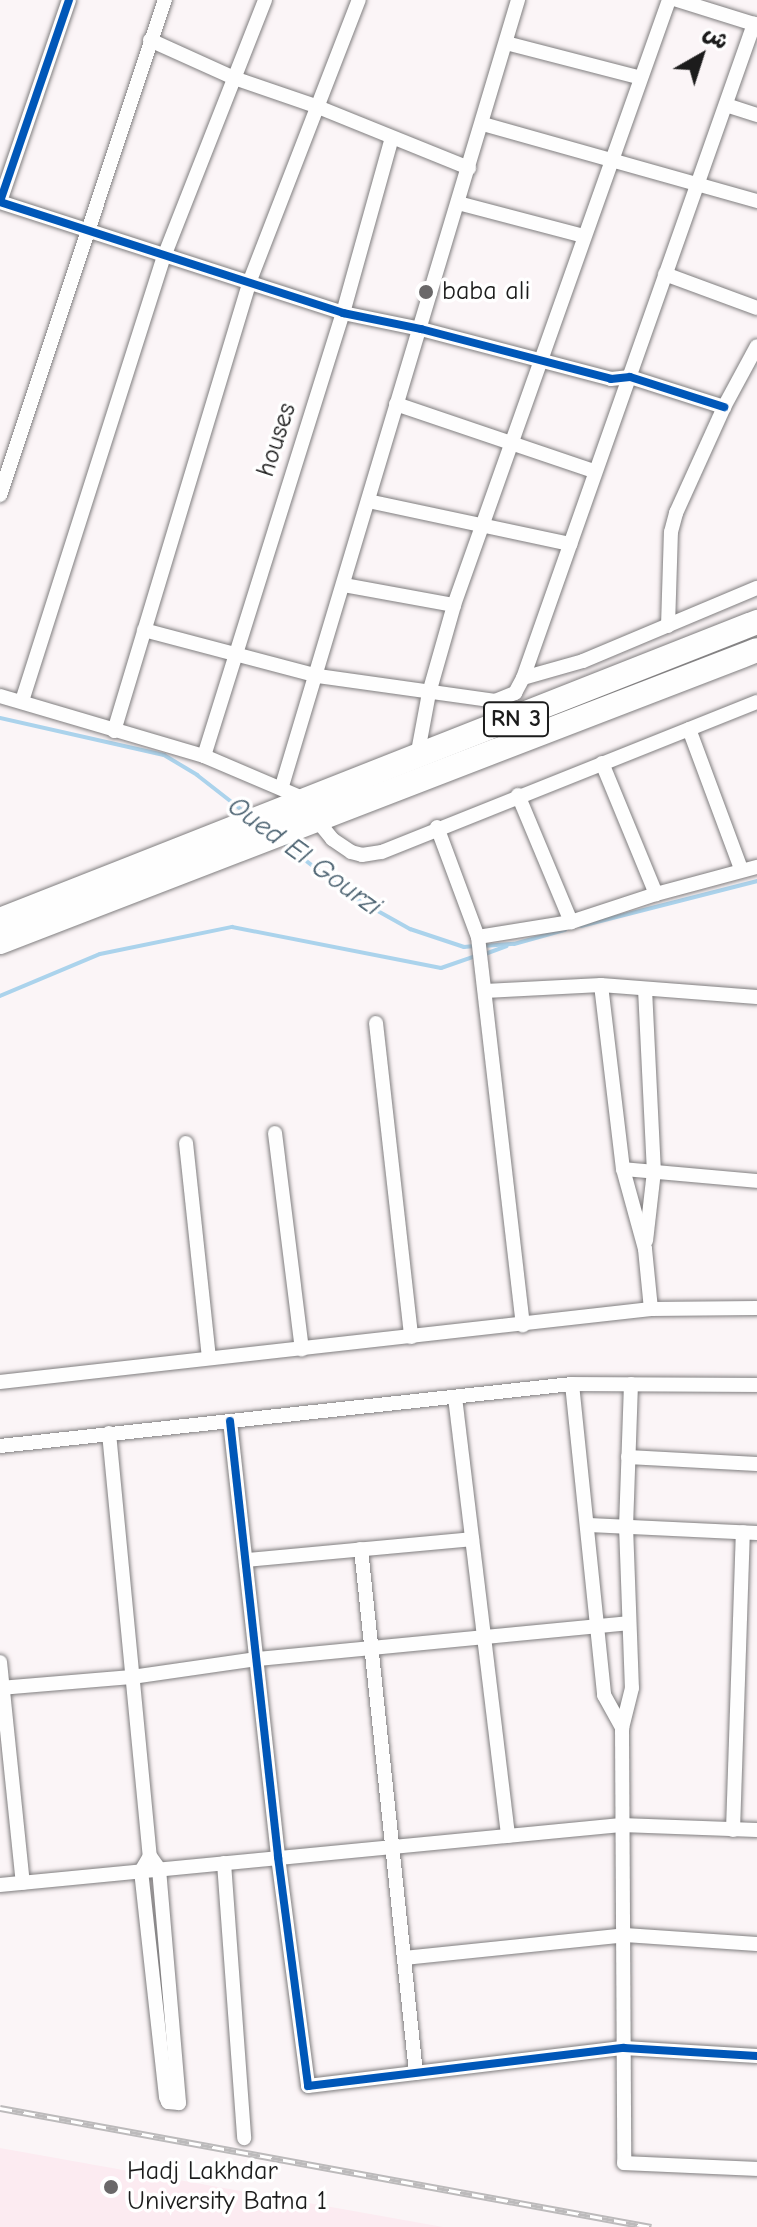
<!DOCTYPE html>
<meta charset="utf-8">
<style>
body{margin:0}
#map{position:relative;width:757px;height:2227px;overflow:hidden;background:#fbf5f7;font-family:"Comic Neue","Playpen Sans Arabic",sans-serif}
div>[style]{position:absolute}
[style*='--x']{left:calc(var(--x)*1px);top:calc(var(--y)*1px);width:calc(var(--w)*1px);rotate:calc(var(--a)*1deg)}
.built>*{inset:0;background:#fcebf1}
.stream>*{height:4px;margin:-2px;padding:0 2px;transform-origin:2px;border-radius:2px;background:#abd3ec}
.roads{filter:drop-shadow(0 0 2px #807e7f) drop-shadow(0 0 2px #807e7f)}
.minor>*{height:14px;margin:-7px;padding:0 7px;transform-origin:7px;border-radius:7px;background:#fefefe}
.trunk>*{height:24px;margin:-12px;padding:0 12px;transform-origin:12px;border-radius:12px;background:#fefefe}
.rail>*{height:7px;margin-top:-3.5px;transform-origin:0;background:repeating-linear-gradient(90deg,#fff 0 12px,#bcbabb 0 24px);box-sizing:border-box;border-block:2px solid #bcbabb}
.cycleway>*{height:8px;margin:-4px;padding:0 4px;transform-origin:4px;border-radius:4px;background:#0057b8}
.dots>*{width:22px;height:22px;translate:-50% -50%;box-sizing:border-box;border:4px solid #fff;border-radius:50%}
span{translate:-50% -50%;white-space:nowrap;text-align:center;line-height:1.15;-webkit-text-stroke:7px #fff;paint-order:stroke}
.shield-label span{padding:2px 6px;background:#fff;border:2px solid;border-radius:6px;-webkit-text-stroke-width:0}
.shield-label{font-size:24px;color:#1c1c1c;font-weight:700}
.poi-label{font-size:26px;color:#1c1c1c}
.left{translate:0 -50%;text-align:left}
.street-label{font-size:26px;color:#1c1c1c}
.water-label{font-size:28px;color:#485f6e;font-style:italic}
.north{position:absolute;left:661px;top:16px;width:80px;height:80px;-webkit-text-stroke:6px #fff;paint-order:stroke;rotate:39deg;font-size:22px;font-weight:700;line-height:32px;text-align:center;color:#1c1c1c}
.north::after{content:'';display:block;margin:auto;width:28px;height:36px;background:#1c1c1c;clip-path:polygon(50% 0,100% 100%,50% 72%,0 100%)}
</style>
<div id="map">
<div class="built">
<div style="clip-path:polygon(0 2148px,443px 2227px,0 2227px)"></div>
</div>
<div class="stream">
<div style="--x:0;--y:718;--w:168;--a:12.7"></div>
<div style="--x:164;--y:755;--w:39;--a:31"></div>
<div style="--x:197;--y:775;--w:63;--a:38"></div>
<div style="--x:282;--y:842;--w:88;--a:38"></div>
<div style="--x:351;--y:896;--w:68;--a:29.2"></div>
<div style="--x:410;--y:929;--w:57;--a:18.4"></div>
<div style="--x:464;--y:947;--w:11;--a:-5"></div>
<div style="--x:581;--y:926;--w:182;--a:-14.3"></div>
<div style="--x:483;--y:946;--w:31;--a:-4"></div>
<div style="--x:514;--y:944;--w:53;--a:-15.4"></div>
<div style="--x:485;--y:954;--w:23;--a:-20"></div>
<div style="--x:0;--y:996;--w:108;--a:-22.8"></div>
<div style="--x:100;--y:954;--w:135;--a:-11.6"></div>
<div style="--x:232;--y:927;--w:213;--a:11.1"></div>
<div style="--x:441;--y:968;--w:37;--a:-19"></div>
</div>
<div class="roads">
<div class="minor">
<div style="--x:69;--y:0;--w:213;--a:108.9"></div>
<div style="--x:0;--y:202;--w:361;--a:17.9"></div>
<div style="--x:343;--y:313;--w:80;--a:11.6"></div>
<div style="--x:421;--y:329;--w:196;--a:14.7"></div>
<div style="--x:611;--y:379;--w:19;--a:-6"></div>
<div style="--x:630;--y:377;--w:99;--a:17.7"></div>
<div style="--x:150;--y:40;--w:92;--a:24.3"></div>
<div style="--x:234;--y:78;--w:89;--a:19"></div>
<div style="--x:318;--y:107;--w:163;--a:22"></div>
<div style="--x:506;--y:43;--w:139;--a:14.5"></div>
<div style="--x:726;--y:105;--w:33;--a:18"></div>
<div style="--x:483;--y:124;--w:285;--a:15.7"></div>
<div style="--x:458;--y:203;--w:130;--a:14.7"></div>
<div style="--x:665;--y:274;--w:98;--a:20.3"></div>
<div style="--x:396;--y:404;--w:209;--a:18.7"></div>
<div style="--x:0;--y:495;--w:522;--a:-71.57"></div>
<div style="--x:368;--y:501;--w:207;--a:12"></div>
<div style="--x:344;--y:585;--w:112;--a:10.3"></div>
<div style="--x:668;--y:626;--w:94;--a:-88.2"></div>
<div style="--x:671;--y:532;--w:20;--a:-75"></div>
<div style="--x:676;--y:513;--w:116;--a:-65.6"></div>
<div style="--x:724;--y:407;--w:69;--a:-61.6"></div>
<div style="--x:144;--y:630;--w:180;--a:14.8"></div>
<div style="--x:318;--y:676;--w:179;--a:8"></div>
<div style="--x:495;--y:701;--w:22;--a:-22"></div>
<div style="--x:515;--y:693;--w:17;--a:-62"></div>
<div style="--x:523;--y:678;--w:62;--a:-15.8"></div>
<div style="--x:583;--y:661;--w:189;--a:-22.8"></div>
<div style="--x:523;--y:678;--w:694;--a:-70.55"></div>
<div style="--x:754;--y:24;--w:81;--a:-162.7"></div>
<div style="--x:0;--y:696;--w:213;--a:16.4"></div>
<div style="--x:204;--y:756;--w:110;--a:23.1"></div>
<div style="--x:22;--y:701;--w:469;--a:-72.3"></div>
<div style="--x:165;--y:254;--w:273;--a:-68.5"></div>
<div style="--x:689;--y:729;--w:149;--a:69.6"></div>
<div style="--x:114;--y:731;--w:468;--a:-73.2"></div>
<div style="--x:249;--y:283;--w:304;--a:-68.8"></div>
<div style="--x:204;--y:756;--w:464;--a:-72.6"></div>
<div style="--x:343;--y:313;--w:182;--a:-74.4"></div>
<div style="--x:417;--y:757;--w:65;--a:-79.4"></div>
<div style="--x:429;--y:693;--w:91;--a:-74.1"></div>
<div style="--x:454;--y:605;--w:642;--a:-70.44"></div>
<div style="--x:602;--y:763;--w:142;--a:67.6"></div>
<div style="--x:282;--y:786;--w:821;--a:-73.29"></div>
<div style="--x:518;--y:795;--w:138;--a:67.3"></div>
<div style="--x:316;--y:819;--w:26;--a:51"></div>
<div style="--x:332;--y:839;--w:23;--a:34"></div>
<div style="--x:351;--y:852;--w:11;--a:15"></div>
<div style="--x:362;--y:855;--w:20;--a:-9"></div>
<div style="--x:382;--y:852;--w:404;--a:-21.8"></div>
<div style="--x:437;--y:827;--w:117;--a:69.6"></div>
<div style="--x:478;--y:937;--w:94;--a:-9.2"></div>
<div style="--x:571;--y:922;--w:89;--a:-18.2"></div>
<div style="--x:656;--y:894;--w:105;--a:-15"></div>
<div style="--x:478;--y:937;--w:391;--a:83.4"></div>
<div style="--x:601;--y:985;--w:185;--a:83.2"></div>
<div style="--x:623;--y:1169;--w:83;--a:74.6"></div>
<div style="--x:645;--y:1249;--w:60;--a:84.3"></div>
<div style="--x:645;--y:989;--w:182;--a:87.2"></div>
<div style="--x:654;--y:1171;--w:70;--a:96.5"></div>
<div style="--x:485;--y:991;--w:116;--a:-3"></div>
<div style="--x:601;--y:985;--w:156;--a:4.4"></div>
<div style="--x:376;--y:1023;--w:316;--a:83.6"></div>
<div style="--x:275;--y:1133;--w:218;--a:82.9"></div>
<div style="--x:186;--y:1143;--w:215;--a:83.9"></div>
<div style="--x:623;--y:1169;--w:135;--a:5.1"></div>
<div style="--x:0;--y:1382;--w:655;--a:-6.4"></div>
<div style="--x:651;--y:1309;--w:106;--a:-0.5"></div>
<div style="--x:572;--y:1384;--w:313;--a:84.1"></div>
<div style="--x:604;--y:1695;--w:38;--a:61"></div>
<div style="--x:631;--y:1384;--w:142;--a:92"></div>
<div style="--x:626;--y:1526;--w:162;--a:87.9"></div>
<div style="--x:632;--y:1688;--w:41;--a:104"></div>
<div style="--x:622;--y:1728;--w:435;--a:89.7"></div>
<div style="--x:624;--y:2163;--w:133;--a:2.6"></div>
<div style="--x:455;--y:1397;--w:442;--a:83.1"></div>
<div style="--x:230;--y:1421;--w:439;--a:83.7"></div>
<div style="--x:278;--y:1857;--w:231;--a:82.5"></div>
<div style="--x:308;--y:2086;--w:318;--a:-6.9"></div>
<div style="--x:624;--y:2048;--w:133;--a:3.4"></div>
<div style="--x:109;--y:1433;--w:425;--a:84.5"></div>
<div style="--x:150;--y:1856;--w:16;--a:55"></div>
<div style="--x:159;--y:1869;--w:235;--a:85.1"></div>
<div style="--x:179;--y:2103;--w:11;--a:-175"></div>
<div style="--x:168;--y:2102;--w:5;--a:-112"></div>
<div style="--x:166;--y:2097;--w:227;--a:-96.3"></div>
<div style="--x:141;--y:1871;--w:17;--a:-59"></div>
<div style="--x:0;--y:1446;--w:575;--a:-6.19"></div>
<div style="--x:572;--y:1384;--w:185;--a:0.3"></div>
<div style="--x:628;--y:1457;--w:129;--a:3.1"></div>
<div style="--x:589;--y:1525;--w:168;--a:2.7"></div>
<div style="--x:361;--y:1549;--w:527;--a:84.01"></div>
<div style="--x:247;--y:1560;--w:226;--a:-5.3"></div>
<div style="--x:0;--y:1662;--w:222;--a:84.1"></div>
<div style="--x:0;--y:1688;--w:132;--a:-4.8"></div>
<div style="--x:132;--y:1677;--w:126;--a:-8.2"></div>
<div style="--x:257;--y:1659;--w:373;--a:-5.5"></div>
<div style="--x:733;--y:1830;--w:298;--a:-88.1"></div>
<div style="--x:224;--y:1863;--w:276;--a:85.8"></div>
<div style="--x:0;--y:1885;--w:624;--a:-5.52"></div>
<div style="--x:621;--y:1825;--w:136;--a:2.1"></div>
<div style="--x:404;--y:1958;--w:222;--a:-5.9"></div>
<div style="--x:625;--y:1935;--w:132;--a:3.9"></div>
</div>
<div class="trunk">
<div style="--x:0;--y:920;--w:814;--a:-21.49"></div>
<div style="--x:0;--y:942;--w:811;--a:-21.09"></div>
</div>
</div>
<div class="rail">
<div style="--x:0;--y:2108;--w:662;--a:10.36"></div>
</div>
<div class="cycleway">
<div style="--x:69;--y:0;--w:213;--a:108.9"></div>
<div style="--x:0;--y:202;--w:361;--a:17.9"></div>
<div style="--x:343;--y:313;--w:80;--a:11.6"></div>
<div style="--x:421;--y:329;--w:196;--a:14.7"></div>
<div style="--x:611;--y:379;--w:19;--a:-6"></div>
<div style="--x:630;--y:377;--w:99;--a:17.7"></div>
<div style="--x:230;--y:1421;--w:439;--a:83.7"></div>
<div style="--x:278;--y:1857;--w:231;--a:82.5"></div>
<div style="--x:308;--y:2086;--w:318;--a:-6.9"></div>
<div style="--x:624;--y:2048;--w:133;--a:3.4"></div>
</div>
<div class="dots">
<div style="left:426px;top:292px;background:#6a6869"></div>
<div style="left:111px;top:2187px;background:#6a6869"></div>
</div>
<div class="shield-label">
<span style="left:516px;top:719px">RN 3</span>
</div>
<div class="poi-label">
<span class="left" style="left:442px;top:292px">baba ali</span>
<span class="left" style="left:127px;top:2187px">Hadj Lakhdar<br>University Batna 1</span>
</div>
<div class="street-label">
<span style="left:277px;top:440px;rotate:-72deg">houses</span>
</div>
<div class="water-label">
<span style="left:305px;top:856px;rotate:36deg">Oued El Gourzi</span>
</div>
<div class="north">ش</div>
</div>
